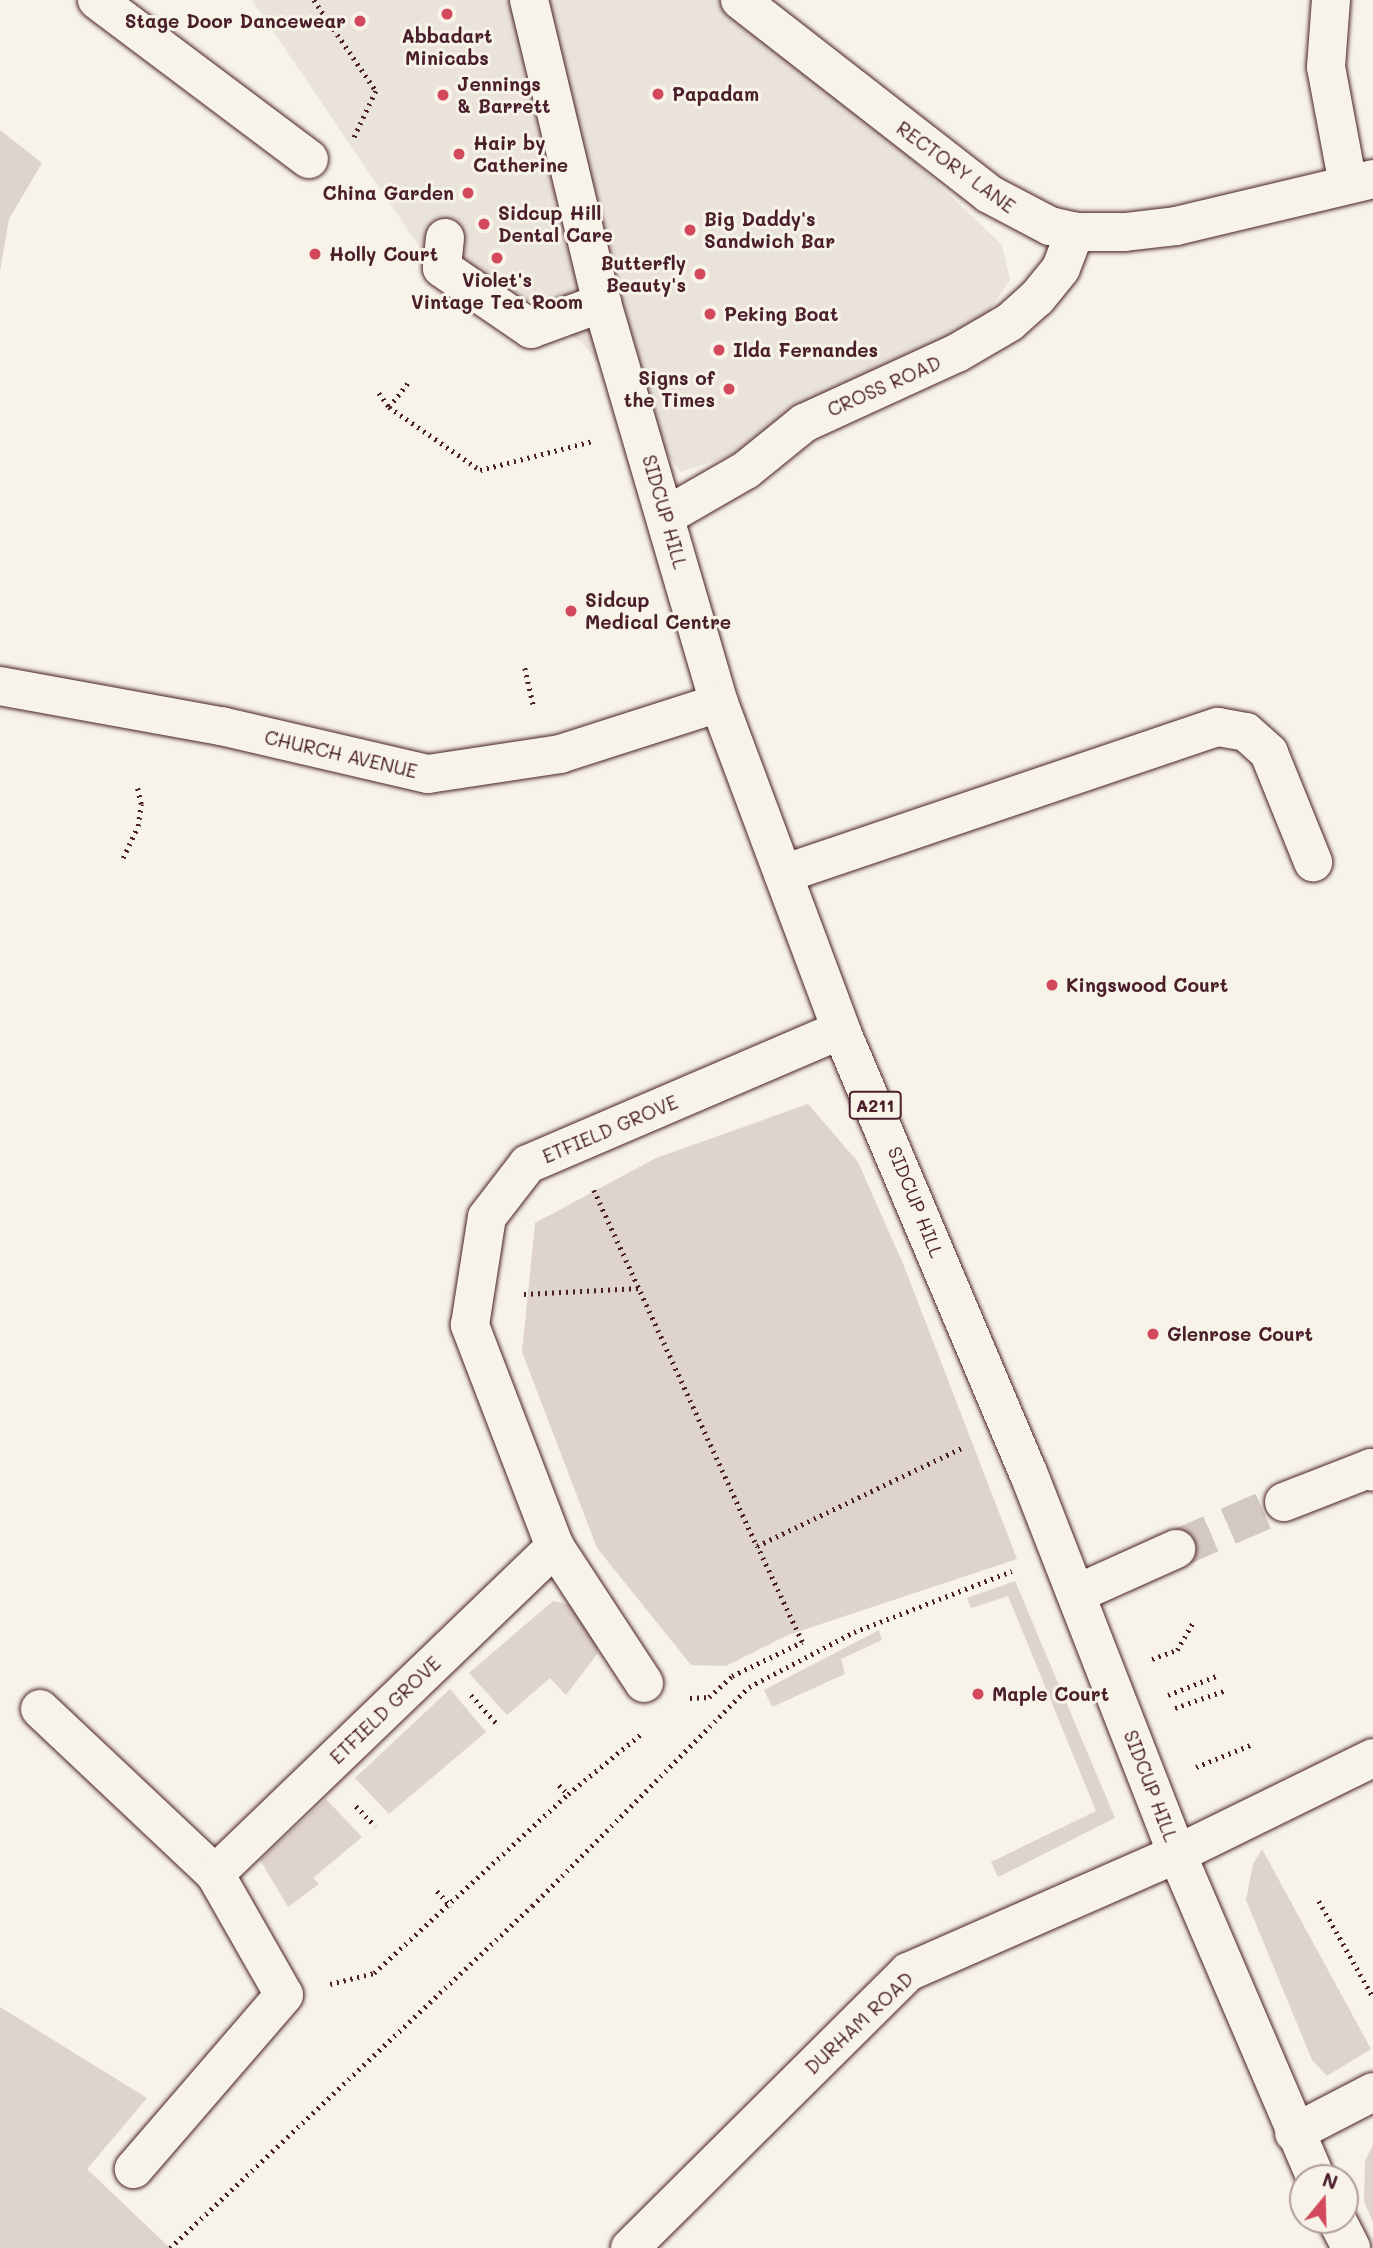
<!DOCTYPE html>
<style>
body{margin:0}
#map{position:relative;width:1373px;height:2248px;overflow:hidden;background:#f7f3e8;font-family:Mali,sans-serif}
div>[style]{position:absolute}
[style*='--x']{left:calc(var(--x)*1px);top:calc(var(--y)*1px);width:calc(var(--w)*1px);rotate:calc(var(--a)*1deg)}
.built>*{inset:0;background:#eae3da}
.green>*{inset:0;background:#ded4cc}
.minor-tunnel>*{height:38px;margin-top:-19px;transform-origin:0;background:repeating-linear-gradient(90deg,#d4c9c2 0 38px,transparent 0 57px)}
.path>*{height:4.5px;margin-top:-2.25px;transform-origin:0;background:repeating-linear-gradient(90deg,#4a1f2b 0 2px,transparent 0 7px)}
.roads{filter:drop-shadow(0 0 2px #4a1f2b) drop-shadow(0 0 2px #4a1f2b)}
.minor>*{height:38px;margin:-19px;padding:0 19px;transform-origin:19px;border-radius:19px;background:#f7f3e8}
.major>*{height:38px;margin:-19px;padding:0 19px;transform-origin:19px;border-radius:19px;background:#f7f3e8}
.dots>*{width:19px;height:19px;translate:-50% -50%;box-sizing:border-box;border:4px solid #f7f3e8;border-radius:50%}
span{translate:-50% -50%;white-space:nowrap;text-align:center;line-height:1.15;-webkit-text-stroke:6px #f7f3e8;paint-order:stroke}
.shield-label span{padding:2px 5px;background:#f7f3e8;border:2px solid;border-radius:5px;-webkit-text-stroke-width:0}
.shield-label{font-size:18px;color:#4a1f2b;font-weight:700}
.poi-label{font-size:19px;color:#4a1f2b;font-weight:700}
.right{translate:-100% -50%;text-align:right}
.left{translate:0 -50%;text-align:left}
.street-label{font-size:19px;color:#4a1f2b}
.north{position:absolute;left:1289px;top:2164px;width:70px;height:70px;box-sizing:border-box;background:#f7f3e8;border:2px solid #b29e9c;border-radius:50%;rotate:19deg;font-size:19px;font-weight:700;line-height:28px;text-align:center;color:#4a1f2b}
.north::after{content:'';display:block;margin:auto;width:24px;height:32px;background:#d1495b;clip-path:polygon(50% 0,100% 100%,50% 72%,0 100%)}
</style>
<div id="map">
<div class="built">
<div style="clip-path:polygon(252px 0,744px 0,1002px 245px,1010px 280px,978px 326px,759px 446px,681px 472px,582px 342px,439px 276px)"></div>
</div>
<div class="green">
<div style="clip-path:polygon(0 130px,42px 163px,9px 219px,0 271px)"></div>
<div style="clip-path:polygon(808px 1104px,858px 1162px,904px 1266px,1017px 1559px,788px 1635px,726px 1666px,691px 1665px,597px 1548px,522px 1352px,535px 1223px,656px 1158px)"></div>
<div style="clip-path:polygon(1015px 1581px,1115px 1818px,998px 1877px,991px 1862px,1096px 1811px,1008px 1596px,971px 1608px,967px 1598px)"></div>
<div style="clip-path:polygon(553px 1601px,571px 1605px,594px 1630px,598px 1653px,566px 1695px,550px 1678px,507px 1715px,469px 1673px)"></div>
<div style="clip-path:polygon(879px 1630px,882px 1640px,841px 1659px,845px 1674px,772px 1707px,764px 1690px)"></div>
<div style="clip-path:polygon(450px 1689px,486px 1732px,389px 1814px,355px 1778px)"></div>
<div style="clip-path:polygon(326px 1799px,362px 1837px,313px 1878px,319px 1884px,288px 1907px,260px 1860px)"></div>
<div style="clip-path:polygon(1262px 1849px,1371px 2049px,1327px 2076px,1312px 2060px,1246px 1900px,1253px 1864px)"></div>
<div style="clip-path:polygon(0 2007px,147px 2098px,87px 2169px,170px 2248px,0 2248px)"></div>
<div style="clip-path:polygon(1373px 2145px,1373px 2223px,1364px 2201px,1365px 2161px)"></div>
</div>
<div class="minor-tunnel">
<div style="--x:1176;--y:1549;--w:118;--a:-23.5"></div>
</div>
<div class="path">
<div style="--x:314;--y:0;--w:110;--a:55.7"></div>
<div style="--x:376;--y:91;--w:54;--a:115.1"></div>
<div style="--x:379;--y:393;--w:17;--a:54"></div>
<div style="--x:389;--y:407;--w:111;--a:34.7"></div>
<div style="--x:480;--y:470;--w:117;--a:-14.4"></div>
<div style="--x:389;--y:407;--w:31;--a:-52"></div>
<div style="--x:525;--y:668;--w:41;--a:77.3"></div>
<div style="--x:123;--y:858;--w:35;--a:-65"></div>
<div style="--x:138;--y:826;--w:22;--a:-82"></div>
<div style="--x:141;--y:804;--w:17;--a:-103"></div>
<div style="--x:594;--y:1190;--w:392;--a:65.4"></div>
<div style="--x:757;--y:1546;--w:229;--a:-25.6"></div>
<div style="--x:524;--y:1294;--w:116;--a:-3"></div>
<div style="--x:1152;--y:1659;--w:27;--a:-20"></div>
<div style="--x:1177;--y:1650;--w:34;--a:-60"></div>
<div style="--x:471;--y:1695;--w:38;--a:48"></div>
<div style="--x:1168;--y:1695;--w:55;--a:-21.4"></div>
<div style="--x:690;--y:1698;--w:19;--a:-3"></div>
<div style="--x:709;--y:1697;--w:31;--a:-42"></div>
<div style="--x:732;--y:1676;--w:78;--a:-25.9"></div>
<div style="--x:802;--y:1642;--w:106;--a:-115.1"></div>
<div style="--x:1175;--y:1708;--w:54;--a:-19.4"></div>
<div style="--x:1196;--y:1767;--w:61;--a:-22"></div>
<div style="--x:559;--y:1785;--w:13;--a:45"></div>
<div style="--x:356;--y:1806;--w:28;--a:46"></div>
<div style="--x:437;--y:1891;--w:21;--a:47"></div>
<div style="--x:1319;--y:1901;--w:110;--a:60.6"></div>
<div style="--x:330;--y:1984;--w:45;--a:-14"></div>
<div style="--x:374;--y:1973;--w:264;--a:-42.7"></div>
<div style="--x:568;--y:1794;--w:94;--a:-39.4"></div>
<div style="--x:170;--y:2248;--w:498;--a:-43.4"></div>
<div style="--x:532;--y:1906;--w:308;--a:-45.3"></div>
<div style="--x:749;--y:1687;--w:119;--a:-27.6"></div>
<div style="--x:854;--y:1632;--w:169;--a:-21.1"></div>
</div>
<div class="roads">
<div class="minor">
<div style="--x:97;--y:0;--w:265;--a:36.9"></div>
<div style="--x:740;--y:0;--w:316;--a:37.9"></div>
<div style="--x:989;--y:194;--w:69;--a:27.7"></div>
<div style="--x:1050;--y:226;--w:26;--a:13"></div>
<div style="--x:1075;--y:232;--w:50;--a:0"></div>
<div style="--x:1125;--y:232;--w:51;--a:-6.7"></div>
<div style="--x:1176;--y:226;--w:203;--a:-13.4"></div>
<div style="--x:1331;--y:0;--w:67;--a:94.3"></div>
<div style="--x:1326;--y:67;--w:119;--a:79.4"></div>
<div style="--x:445;--y:238;--w:30;--a:96"></div>
<div style="--x:442;--y:268;--w:108;--a:34.4"></div>
<div style="--x:531;--y:329;--w:76;--a:-20.1"></div>
<div style="--x:666;--y:516;--w:92;--a:-29.9"></div>
<div style="--x:746;--y:470;--w:75;--a:-39"></div>
<div style="--x:804;--y:423;--w:168;--a:-24.6"></div>
<div style="--x:957;--y:353;--w:61;--a:-30.3"></div>
<div style="--x:1010;--y:322;--w:36;--a:-42"></div>
<div style="--x:1037;--y:298;--w:38;--a:-51"></div>
<div style="--x:1061;--y:268;--w:39;--a:-69"></div>
<div style="--x:0;--y:686;--w:225;--a:10.3"></div>
<div style="--x:221;--y:726;--w:212;--a:13.1"></div>
<div style="--x:428;--y:774;--w:134;--a:-8.6"></div>
<div style="--x:560;--y:754;--w:167;--a:-17.8"></div>
<div style="--x:783;--y:874;--w:459;--a:-18.7"></div>
<div style="--x:1218;--y:727;--w:28;--a:10"></div>
<div style="--x:1246;--y:732;--w:31;--a:42"></div>
<div style="--x:1269;--y:753;--w:118;--a:68"></div>
<div style="--x:1284;--y:1502;--w:93;--a:-21.3"></div>
<div style="--x:1371;--y:1468;--w:4;--a:63"></div>
<div style="--x:1076;--y:1594;--w:110;--a:-24.2"></div>
<div style="--x:644;--y:1683;--w:163;--a:-123.2"></div>
<div style="--x:555;--y:1547;--w:238;--a:-111"></div>
<div style="--x:470;--y:1325;--w:109;--a:-81.1"></div>
<div style="--x:487;--y:1217;--w:67;--a:-52.3"></div>
<div style="--x:528;--y:1164;--w:340;--a:-23.2"></div>
<div style="--x:40;--y:1709;--w:241;--a:43.3"></div>
<div style="--x:215;--y:1874;--w:139;--a:60.3"></div>
<div style="--x:284;--y:1995;--w:230;--a:130.8"></div>
<div style="--x:215;--y:1874;--w:472;--a:-43.9"></div>
<div style="--x:1294;--y:2133;--w:89;--a:-27.4"></div>
<div style="--x:630;--y:2248;--w:392;--a:-44.8"></div>
<div style="--x:908;--y:1972;--w:294;--a:-23.7"></div>
<div style="--x:1177;--y:1854;--w:218;--a:-26.1"></div>
</div>
<div class="major">
<div style="--x:529;--y:0;--w:312;--a:76.5"></div>
<div style="--x:602;--y:303;--w:417;--a:73.7"></div>
<div style="--x:719;--y:703;--w:349;--a:69.5"></div>
<div style="--x:841;--y:1030;--w:480;--a:67.1"></div>
<div style="--x:1028;--y:1472;--w:410;--a:68.7"></div>
<div style="--x:1177;--y:1854;--w:353;--a:66.8"></div>
<div style="--x:1337;--y:2220;--w:31;--a:63"></div>
</div>
</div>
<div class="dots">
<div style="left:447px;top:14px;background:#d1495b"></div>
<div style="left:360px;top:21px;background:#d1495b"></div>
<div style="left:658px;top:94px;background:#d1495b"></div>
<div style="left:443px;top:95px;background:#d1495b"></div>
<div style="left:459px;top:154px;background:#d1495b"></div>
<div style="left:468px;top:193px;background:#d1495b"></div>
<div style="left:484px;top:224px;background:#d1495b"></div>
<div style="left:690px;top:230px;background:#d1495b"></div>
<div style="left:315px;top:254px;background:#d1495b"></div>
<div style="left:497px;top:258px;background:#d1495b"></div>
<div style="left:700px;top:274px;background:#d1495b"></div>
<div style="left:710px;top:314px;background:#d1495b"></div>
<div style="left:719px;top:350px;background:#d1495b"></div>
<div style="left:729px;top:389px;background:#d1495b"></div>
<div style="left:571px;top:611px;background:#d1495b"></div>
<div style="left:1052px;top:985px;background:#d1495b"></div>
<div style="left:1153px;top:1334px;background:#d1495b"></div>
<div style="left:978px;top:1694px;background:#d1495b"></div>
</div>
<div class="shield-label">
<span style="left:875px;top:1105px">A211</span>
</div>
<div class="poi-label">
<span class="right" style="left:346px;top:21px">Stage Door Dancewear</span>
<span style="left:447px;top:47px">Abbadart<br>Minicabs</span>
<span class="left" style="left:457px;top:95px">Jennings<br>&amp; Barrett</span>
<span class="left" style="left:672px;top:94px">Papadam</span>
<span class="left" style="left:473px;top:154px">Hair by<br>Catherine</span>
<span class="right" style="left:454px;top:193px">China Garden</span>
<span class="left" style="left:498px;top:224px">Sidcup Hill<br>Dental Care</span>
<span class="left" style="left:704px;top:230px">Big Daddy's<br>Sandwich Bar</span>
<span class="left" style="left:329px;top:254px">Holly Court</span>
<span class="right" style="left:686px;top:274px">Butterfly<br>Beauty's</span>
<span style="left:497px;top:291px">Violet's<br>Vintage Tea Room</span>
<span class="left" style="left:724px;top:314px">Peking Boat</span>
<span class="left" style="left:733px;top:350px">Ilda Fernandes</span>
<span class="right" style="left:715px;top:389px">Signs of<br>the Times</span>
<span class="left" style="left:585px;top:611px">Sidcup<br>Medical Centre</span>
<span class="left" style="left:1066px;top:985px">Kingswood Court</span>
<span class="left" style="left:1167px;top:1334px">Glenrose Court</span>
<span class="left" style="left:992px;top:1694px">Maple Court</span>
</div>
<div class="street-label">
<span style="left:956px;top:167px;rotate:36deg">RECTORY LANE</span>
<span style="left:884px;top:386px;rotate:-24deg">CROSS ROAD</span>
<span style="left:665px;top:512px;rotate:74deg">SIDCUP HILL</span>
<span style="left:341px;top:754px;rotate:13deg">CHURCH AVENUE</span>
<span style="left:610px;top:1129px;rotate:-23deg">ETFIELD GROVE</span>
<span style="left:916px;top:1202px;rotate:68deg">SIDCUP HILL</span>
<span style="left:385px;top:1710px;rotate:-44deg">ETFIELD GROVE</span>
<span style="left:1151px;top:1786px;rotate:69deg">SIDCUP HILL</span>
<span style="left:859px;top:2023px;rotate:-43deg">DURHAM ROAD</span>
</div>
<div class="north">N</div>
</div>
